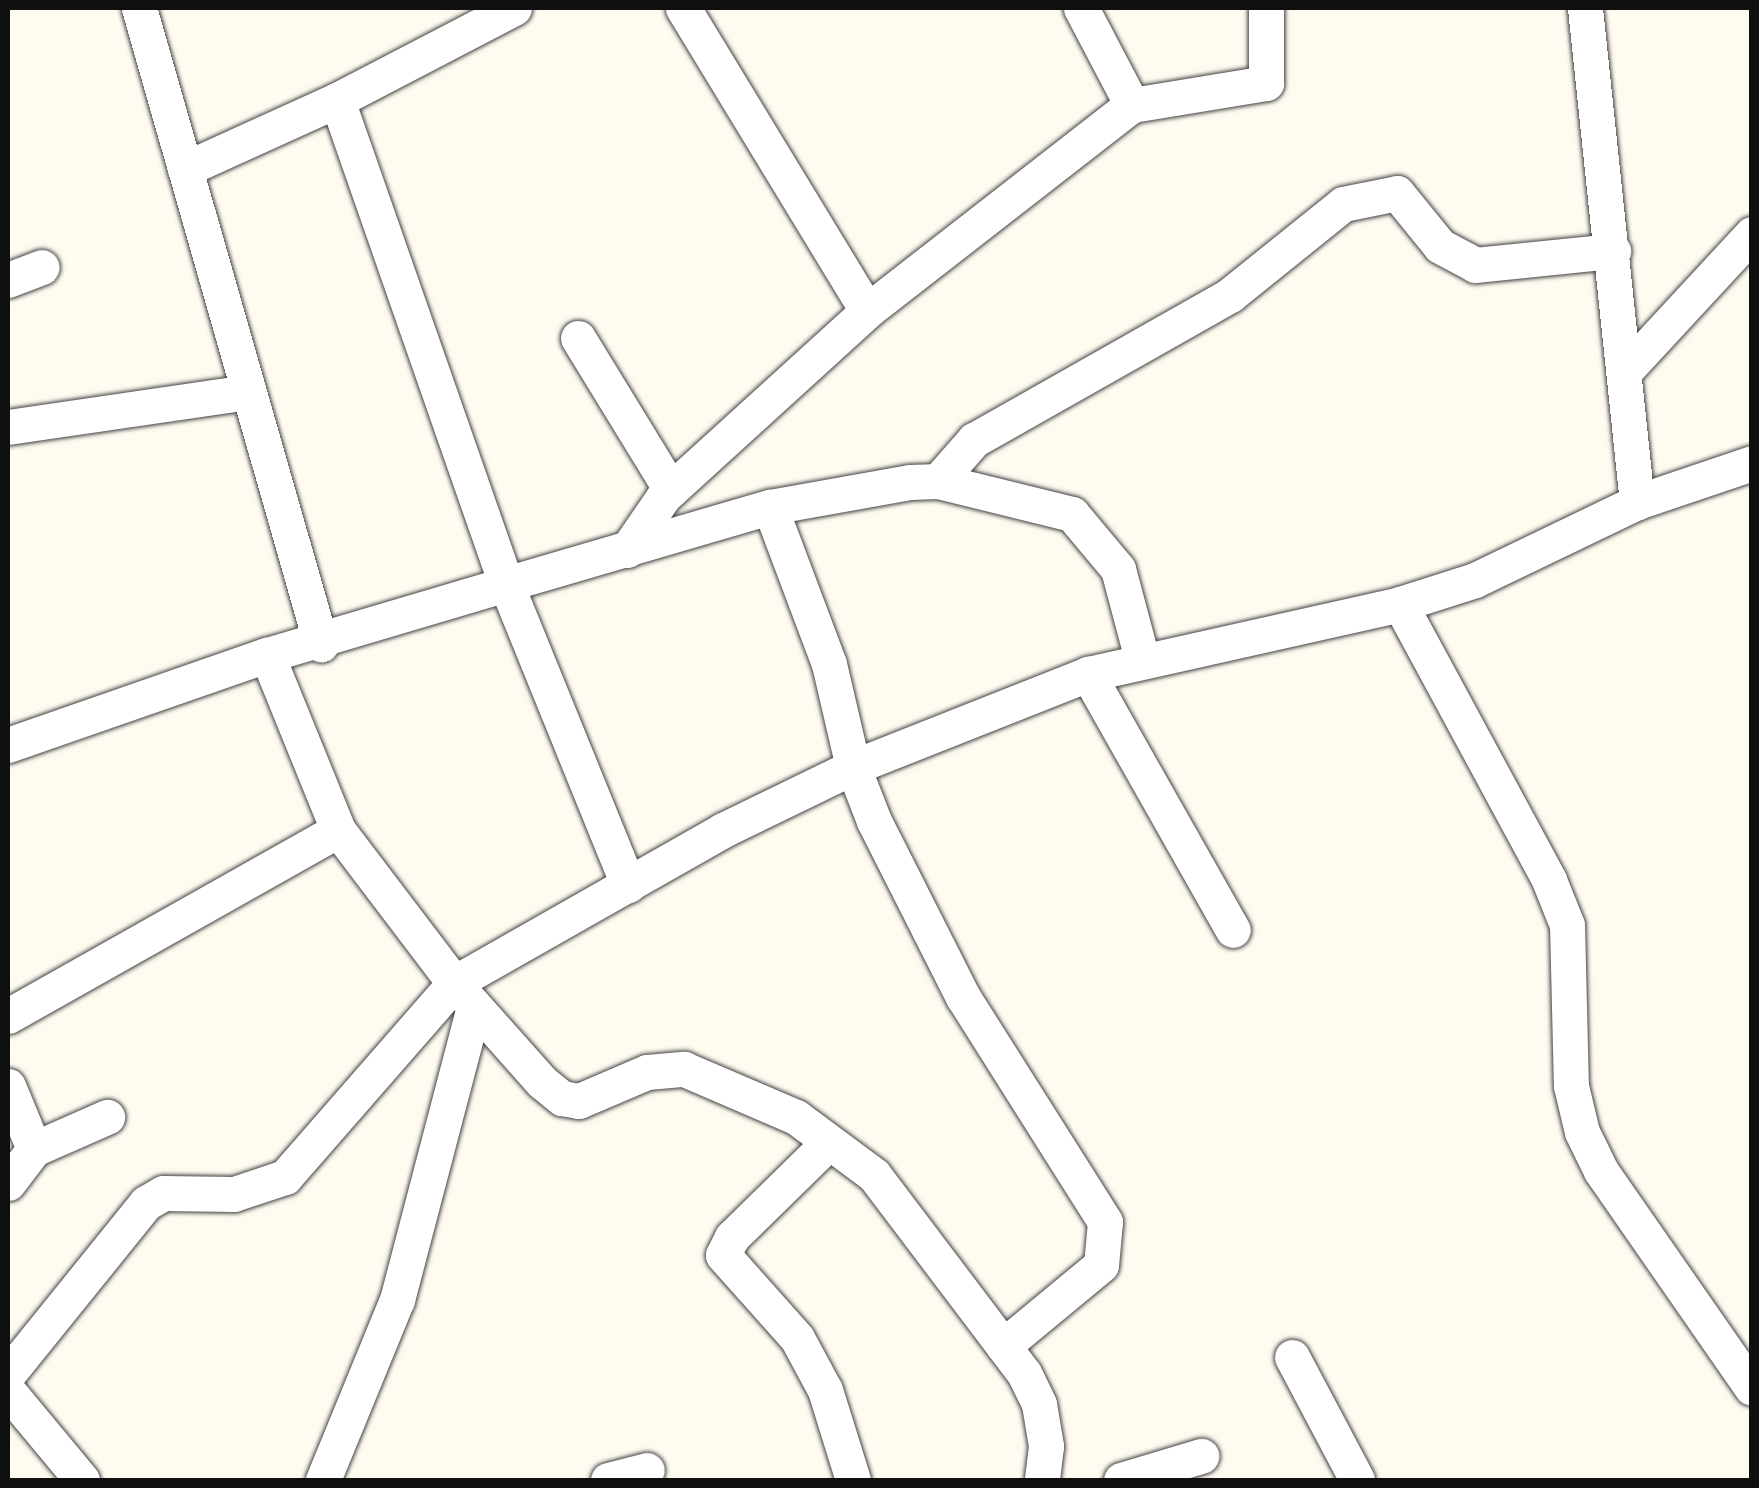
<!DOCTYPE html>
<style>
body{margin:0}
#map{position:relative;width:1759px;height:1488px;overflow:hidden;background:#fffbf1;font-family:Literata,serif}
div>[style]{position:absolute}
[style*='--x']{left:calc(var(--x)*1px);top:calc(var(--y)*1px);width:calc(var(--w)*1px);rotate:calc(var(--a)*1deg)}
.roads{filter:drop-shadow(0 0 2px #424242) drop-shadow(0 0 2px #424242)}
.minor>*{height:35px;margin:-17.5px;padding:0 17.5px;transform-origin:17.5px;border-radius:17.5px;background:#fff}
span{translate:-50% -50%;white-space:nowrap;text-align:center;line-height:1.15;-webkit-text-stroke:10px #fff;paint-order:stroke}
.frame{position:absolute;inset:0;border:10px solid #0f0f0f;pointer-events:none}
</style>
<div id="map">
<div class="roads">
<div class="minor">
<div style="--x:139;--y:8;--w:662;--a:74.03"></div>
<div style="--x:514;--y:8;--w:199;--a:152.5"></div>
<div style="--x:337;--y:100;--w:513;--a:70.75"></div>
<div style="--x:506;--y:584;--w:325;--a:67.9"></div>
<div style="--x:683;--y:8;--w:354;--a:58.7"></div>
<div style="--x:1081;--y:8;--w:110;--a:62.3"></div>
<div style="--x:1585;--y:8;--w:497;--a:84"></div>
<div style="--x:185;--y:169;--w:167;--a:-24.4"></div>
<div style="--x:8;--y:280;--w:36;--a:-21"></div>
<div style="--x:578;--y:338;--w:178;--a:58.5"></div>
<div style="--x:1624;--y:372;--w:188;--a:-47.2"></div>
<div style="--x:8;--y:427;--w:243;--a:-8.3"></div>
<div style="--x:938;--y:481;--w:55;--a:-48.7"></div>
<div style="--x:974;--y:440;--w:294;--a:-29.5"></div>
<div style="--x:1230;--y:295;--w:145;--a:-38.8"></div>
<div style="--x:1343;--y:204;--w:55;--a:-11.5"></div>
<div style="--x:1397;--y:193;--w:68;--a:50.9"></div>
<div style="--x:1440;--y:246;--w:40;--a:28"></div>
<div style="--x:1475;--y:265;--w:139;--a:-5.8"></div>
<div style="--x:770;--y:507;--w:168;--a:69.4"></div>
<div style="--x:829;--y:664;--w:106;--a:76.9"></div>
<div style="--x:853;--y:767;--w:58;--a:68.7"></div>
<div style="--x:874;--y:821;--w:197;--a:63.2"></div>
<div style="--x:963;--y:997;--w:266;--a:57.7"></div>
<div style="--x:1105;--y:1222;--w:43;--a:95.3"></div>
<div style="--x:1101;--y:1265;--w:127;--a:140.4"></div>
<div style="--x:627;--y:550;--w:65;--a:-55.6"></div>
<div style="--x:664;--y:496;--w:275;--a:-42.3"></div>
<div style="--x:867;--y:311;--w:336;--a:-37.9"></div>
<div style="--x:1132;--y:105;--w:136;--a:-9.3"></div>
<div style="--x:1266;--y:83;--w:75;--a:-90"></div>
<div style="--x:1400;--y:604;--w:314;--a:61.6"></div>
<div style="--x:1549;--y:880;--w:48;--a:68.2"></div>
<div style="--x:1567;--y:925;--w:161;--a:88.6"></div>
<div style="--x:1571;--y:1086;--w:47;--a:76.6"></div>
<div style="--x:1582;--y:1132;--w:43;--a:64"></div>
<div style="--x:1601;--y:1171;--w:264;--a:55.2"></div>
<div style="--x:267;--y:655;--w:189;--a:67.9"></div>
<div style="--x:338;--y:830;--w:192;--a:52.8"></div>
<div style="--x:454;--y:983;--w:132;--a:48.4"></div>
<div style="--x:542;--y:1082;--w:26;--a:39"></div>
<div style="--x:562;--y:1098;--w:17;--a:10"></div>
<div style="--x:579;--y:1101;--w:74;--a:-23.1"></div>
<div style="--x:647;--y:1072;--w:37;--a:-5"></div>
<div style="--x:684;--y:1069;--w:122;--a:23.2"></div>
<div style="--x:796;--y:1117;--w:97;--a:36.6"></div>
<div style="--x:874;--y:1175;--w:248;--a:52.9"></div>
<div style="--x:1024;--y:1373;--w:34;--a:64"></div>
<div style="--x:1039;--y:1404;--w:43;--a:80.5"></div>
<div style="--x:1046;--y:1446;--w:34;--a:97"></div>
<div style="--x:1088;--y:674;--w:294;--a:60.5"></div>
<div style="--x:8;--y:745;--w:274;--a:-19.2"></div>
<div style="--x:267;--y:655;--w:249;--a:-16.5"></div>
<div style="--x:506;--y:584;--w:275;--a:-16.3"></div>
<div style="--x:770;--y:507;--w:142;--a:-10.1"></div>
<div style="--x:910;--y:482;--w:28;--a:-2"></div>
<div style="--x:938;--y:481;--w:138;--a:13.8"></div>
<div style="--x:1072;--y:514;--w:72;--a:50.1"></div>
<div style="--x:1118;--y:569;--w:93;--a:75.1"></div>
<div style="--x:8;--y:1016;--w:379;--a:-29.4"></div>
<div style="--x:8;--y:1086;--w:68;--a:67.6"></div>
<div style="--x:829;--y:1142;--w:136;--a:135.6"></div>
<div style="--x:732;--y:1237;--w:20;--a:117"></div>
<div style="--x:723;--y:1255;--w:111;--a:48.3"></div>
<div style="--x:797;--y:1338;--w:59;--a:61.7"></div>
<div style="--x:825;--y:1390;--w:94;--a:72.7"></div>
<div style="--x:8;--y:1183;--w:43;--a:-52.6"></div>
<div style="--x:34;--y:1149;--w:80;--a:-23.7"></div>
<div style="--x:1292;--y:1357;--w:139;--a:62.1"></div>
<div style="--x:8;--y:1374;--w:220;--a:-51.1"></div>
<div style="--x:146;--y:1203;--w:20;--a:-30"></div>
<div style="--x:163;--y:1193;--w:71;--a:0.8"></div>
<div style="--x:234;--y:1194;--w:54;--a:-18.4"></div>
<div style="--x:285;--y:1177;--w:257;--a:-48.9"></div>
<div style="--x:454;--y:983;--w:309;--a:-29.6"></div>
<div style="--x:723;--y:830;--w:144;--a:-25.9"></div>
<div style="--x:853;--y:767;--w:253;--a:-21.6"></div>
<div style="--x:1088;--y:674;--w:320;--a:-12.6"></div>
<div style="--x:1400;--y:604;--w:79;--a:-17.7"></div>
<div style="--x:1475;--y:580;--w:180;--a:-25.7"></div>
<div style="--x:1637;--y:502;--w:121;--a:-18.7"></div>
<div style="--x:8;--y:1391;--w:116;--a:50.3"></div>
<div style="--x:323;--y:1480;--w:195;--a:-67.7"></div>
<div style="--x:397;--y:1300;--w:303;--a:-75.3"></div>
<div style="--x:608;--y:1480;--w:40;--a:-14.4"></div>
<div style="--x:1121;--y:1480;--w:84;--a:-16.7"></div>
</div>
</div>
<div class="frame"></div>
</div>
